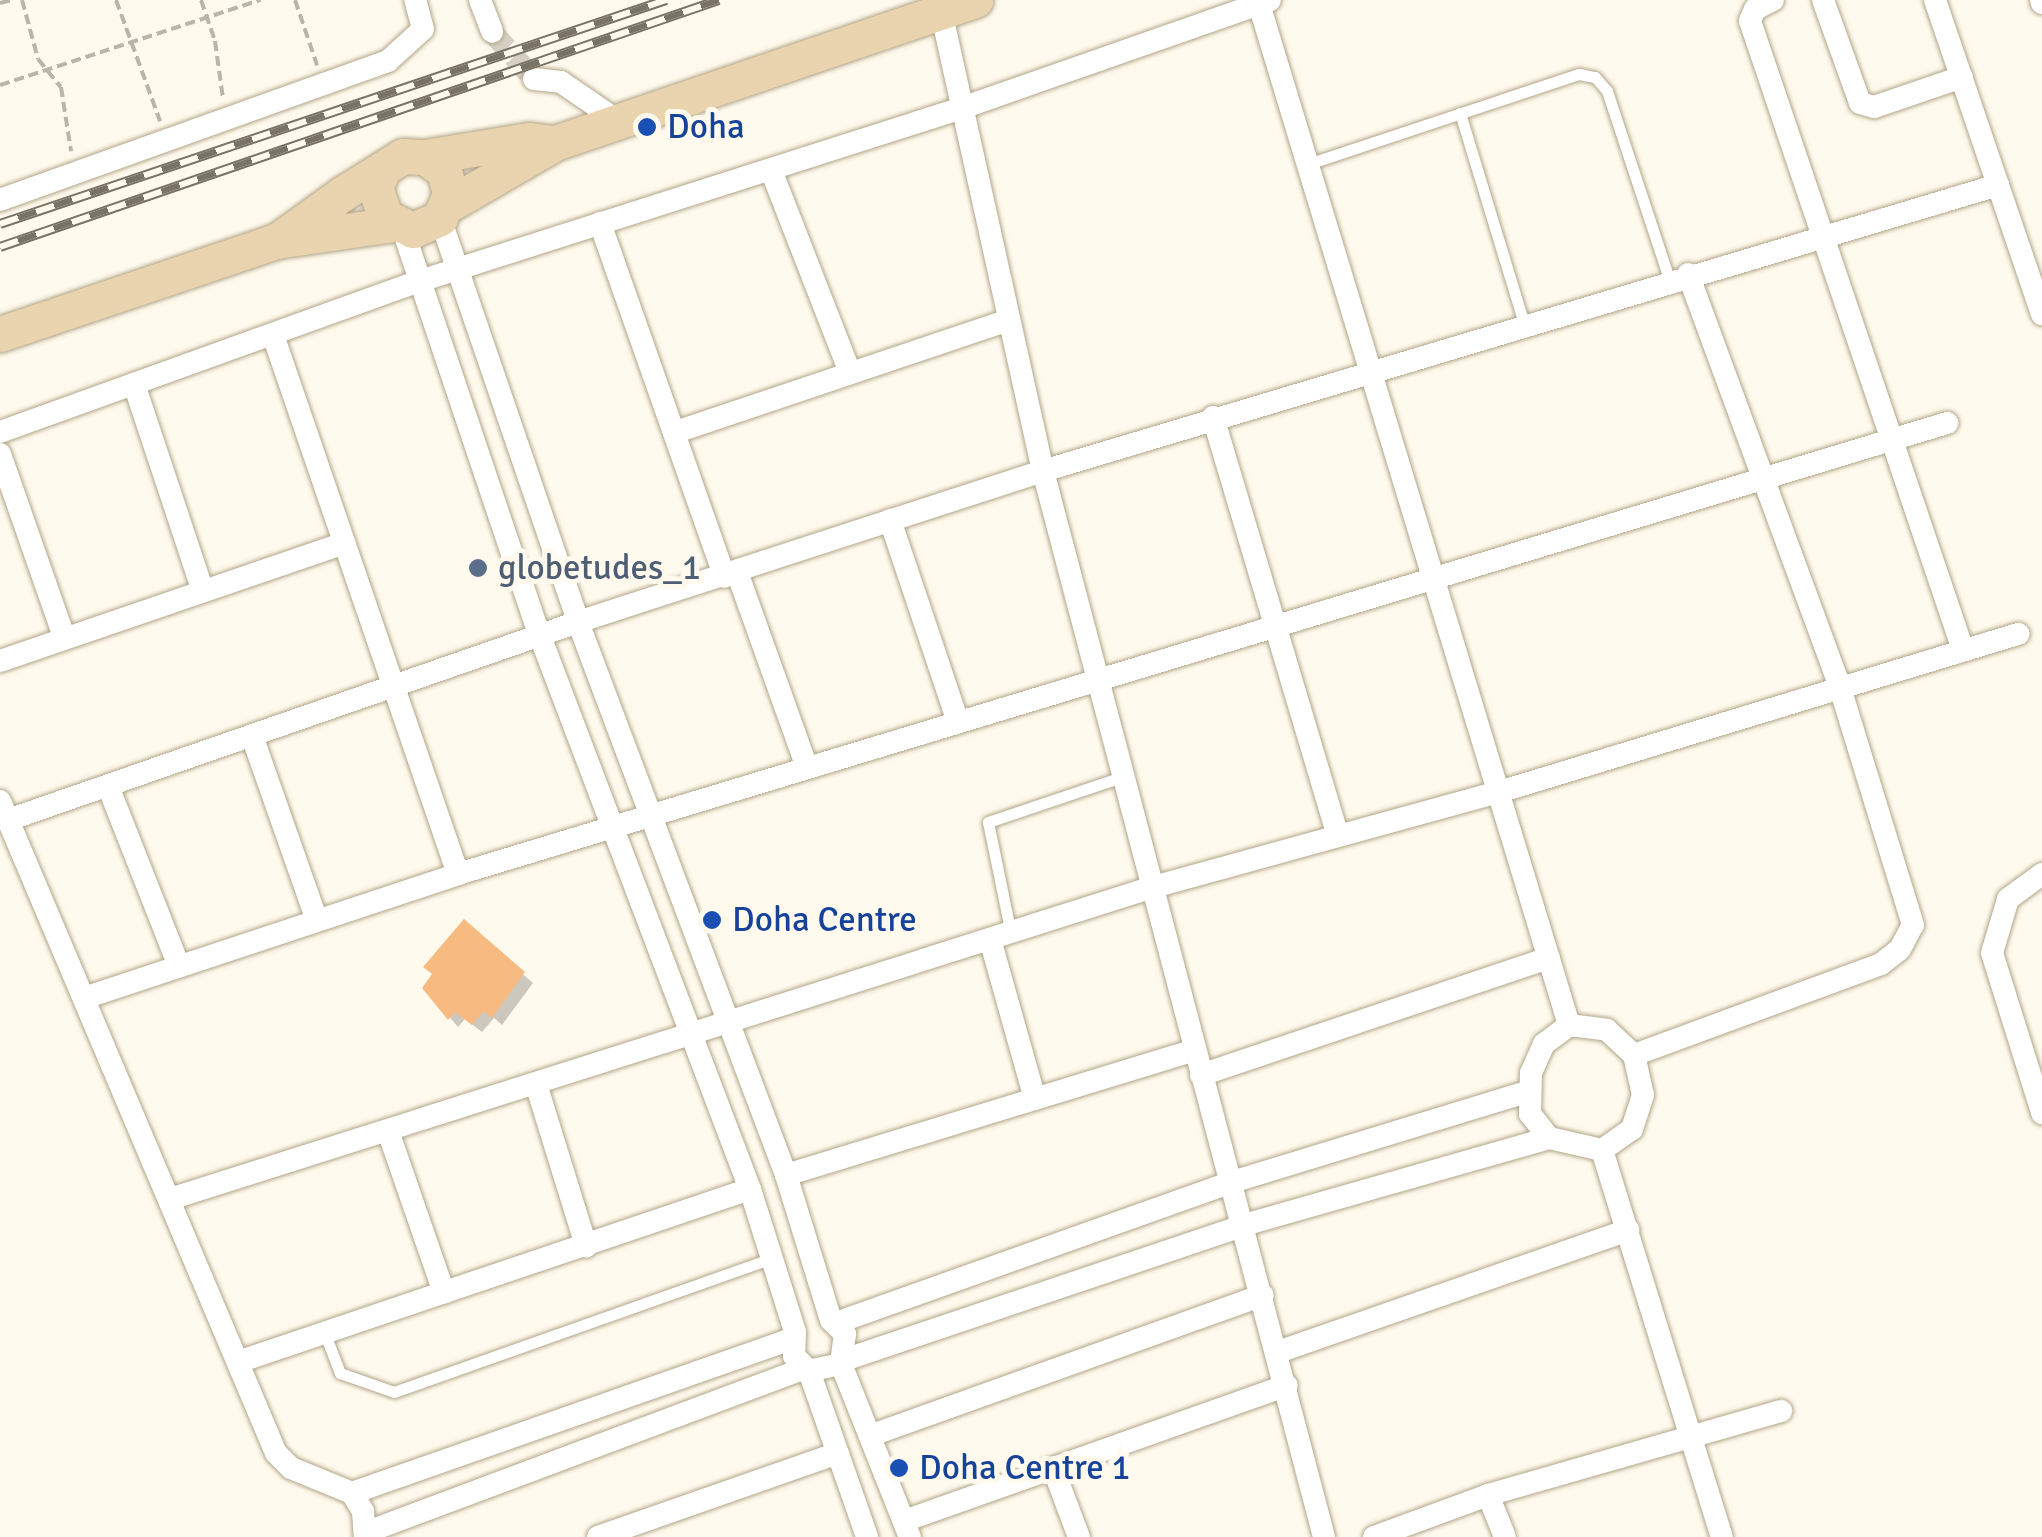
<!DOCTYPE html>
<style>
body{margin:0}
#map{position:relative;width:2042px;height:1537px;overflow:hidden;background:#fffaed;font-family:Signika,sans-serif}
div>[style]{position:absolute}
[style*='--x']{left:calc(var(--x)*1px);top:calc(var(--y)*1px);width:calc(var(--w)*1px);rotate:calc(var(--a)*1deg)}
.shadow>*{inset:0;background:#0003}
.building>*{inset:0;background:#f7ba81}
.minor-tunnel>*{height:22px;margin-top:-11px;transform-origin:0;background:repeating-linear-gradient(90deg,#d5d0c3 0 22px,transparent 0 33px)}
.path>*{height:4px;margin-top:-2px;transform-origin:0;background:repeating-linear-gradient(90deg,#bab5a9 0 10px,transparent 0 15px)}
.roads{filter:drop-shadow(0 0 2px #b1a588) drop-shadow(0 0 2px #b1a588)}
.service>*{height:11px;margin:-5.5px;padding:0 5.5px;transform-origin:5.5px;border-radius:5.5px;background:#fff}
.minor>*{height:22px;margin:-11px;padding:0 11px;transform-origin:11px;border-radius:11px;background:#fff}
.primary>*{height:35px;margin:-17.5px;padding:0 17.5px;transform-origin:17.5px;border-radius:17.5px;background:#ead4af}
.rail>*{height:10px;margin-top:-5px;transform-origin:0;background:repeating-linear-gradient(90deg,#fffaed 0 19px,#787367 0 38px);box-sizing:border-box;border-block:2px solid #787367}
.dots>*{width:28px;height:28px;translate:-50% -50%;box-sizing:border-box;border:5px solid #fffaed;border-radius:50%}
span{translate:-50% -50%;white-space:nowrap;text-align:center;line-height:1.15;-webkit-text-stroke:10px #fffaed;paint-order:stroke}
.transit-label{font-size:35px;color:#164399}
.left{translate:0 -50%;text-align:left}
.service-label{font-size:35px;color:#4e5e75}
</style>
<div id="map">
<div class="shadow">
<div style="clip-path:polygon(464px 923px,533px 983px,502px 1025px,494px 1018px,482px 1032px,465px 1019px,458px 1027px,425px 988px)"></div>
</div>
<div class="building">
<div style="clip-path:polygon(464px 919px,525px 972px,492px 1018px,484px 1011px,472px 1025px,455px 1012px,448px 1020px,422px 988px,432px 974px,423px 967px)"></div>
</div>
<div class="minor-tunnel">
<div style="--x:492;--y:32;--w:63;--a:48.2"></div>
</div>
<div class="path">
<div style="--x:22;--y:0;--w:61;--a:74.8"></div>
<div style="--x:38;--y:59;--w:36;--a:51"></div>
<div style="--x:61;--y:87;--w:65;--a:81.1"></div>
<div style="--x:116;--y:0;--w:129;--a:70"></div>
<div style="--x:201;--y:0;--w:43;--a:71.1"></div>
<div style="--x:215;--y:41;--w:59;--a:82.1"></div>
<div style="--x:295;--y:0;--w:69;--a:71.3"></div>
<div style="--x:0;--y:3;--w:12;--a:-14"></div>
<div style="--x:0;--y:85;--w:274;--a:-18.1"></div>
</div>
<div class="roads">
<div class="service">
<div style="--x:1460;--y:113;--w:220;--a:73.1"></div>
<div style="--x:1308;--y:164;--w:286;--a:-18.4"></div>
<div style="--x:1579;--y:74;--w:16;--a:11"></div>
<div style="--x:1595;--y:77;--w:18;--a:49"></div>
<div style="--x:1607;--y:91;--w:198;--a:71.7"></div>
<div style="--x:1011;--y:934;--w:114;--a:-101.6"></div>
<div style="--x:988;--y:822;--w:141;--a:-18.6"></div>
<div style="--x:325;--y:1334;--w:42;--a:69"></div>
<div style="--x:340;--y:1373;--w:57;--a:19.4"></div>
<div style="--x:394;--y:1392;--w:401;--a:-19.5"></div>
</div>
<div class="minor">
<div style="--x:480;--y:0;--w:34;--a:69"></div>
<div style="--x:1773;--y:0;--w:20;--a:153"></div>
<div style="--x:1755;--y:9;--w:13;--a:113"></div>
<div style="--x:1750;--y:21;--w:664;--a:71.29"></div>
<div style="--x:1823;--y:0;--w:109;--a:70.2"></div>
<div style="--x:1860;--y:103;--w:15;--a:16"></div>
<div style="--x:1874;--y:107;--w:93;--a:-18.8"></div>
<div style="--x:1935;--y:0;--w:332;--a:71.2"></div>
<div style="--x:2041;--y:0;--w:3;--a:72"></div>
<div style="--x:1259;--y:4;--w:1067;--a:73.11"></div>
<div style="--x:941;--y:11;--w:471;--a:77.5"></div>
<div style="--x:1043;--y:471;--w:1102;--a:75.23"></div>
<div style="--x:534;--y:79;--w:27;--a:6"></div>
<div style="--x:561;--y:82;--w:69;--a:34.4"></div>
<div style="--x:771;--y:170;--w:215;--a:68.7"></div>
<div style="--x:0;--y:200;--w:412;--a:-19.7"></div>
<div style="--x:388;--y:61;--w:47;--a:-42.4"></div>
<div style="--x:423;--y:29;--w:30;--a:-105"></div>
<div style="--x:440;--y:218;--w:427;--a:71.1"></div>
<div style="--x:578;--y:622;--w:591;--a:69.39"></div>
<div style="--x:786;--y:1175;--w:152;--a:72.8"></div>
<div style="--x:831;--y:1320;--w:20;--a:45"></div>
<div style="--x:845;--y:1334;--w:30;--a:98"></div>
<div style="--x:841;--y:1364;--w:33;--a:168"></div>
<div style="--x:600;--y:223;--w:375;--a:70.6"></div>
<div style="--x:402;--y:227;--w:432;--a:71.4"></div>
<div style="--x:540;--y:636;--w:592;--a:69.21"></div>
<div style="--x:750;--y:1189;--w:150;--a:72.5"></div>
<div style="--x:795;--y:1332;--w:24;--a:92"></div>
<div style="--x:794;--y:1356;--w:21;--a:45"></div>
<div style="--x:809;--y:1371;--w:176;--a:70.7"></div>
<div style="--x:273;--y:335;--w:570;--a:71.06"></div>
<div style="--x:134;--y:384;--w:215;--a:71.6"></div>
<div style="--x:1213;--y:417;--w:437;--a:73.4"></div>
<div style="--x:0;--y:432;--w:443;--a:-19.8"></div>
<div style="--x:417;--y:282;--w:572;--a:-17.71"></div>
<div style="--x:962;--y:108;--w:326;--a:-19.3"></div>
<div style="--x:676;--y:432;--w:350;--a:-18.6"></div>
<div style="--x:0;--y:454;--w:194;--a:70.7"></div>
<div style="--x:890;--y:520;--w:213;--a:71.4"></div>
<div style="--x:737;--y:572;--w:207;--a:70.3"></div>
<div style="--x:0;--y:661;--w:364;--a:-18.9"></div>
<div style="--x:252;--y:736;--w:193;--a:70.6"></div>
<div style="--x:108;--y:786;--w:191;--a:68.5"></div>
<div style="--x:0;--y:801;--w:708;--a:67.06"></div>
<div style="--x:276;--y:1453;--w:21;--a:45"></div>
<div style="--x:291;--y:1468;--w:66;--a:22.3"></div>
<div style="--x:352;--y:1493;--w:21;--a:59"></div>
<div style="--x:363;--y:1511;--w:26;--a:86"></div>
<div style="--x:8;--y:820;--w:603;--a:-19.16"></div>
<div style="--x:578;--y:622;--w:489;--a:-18"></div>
<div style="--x:1043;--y:471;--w:997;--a:-16.67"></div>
<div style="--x:2042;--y:874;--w:42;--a:143.7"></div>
<div style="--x:2008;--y:899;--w:56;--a:106.5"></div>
<div style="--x:1992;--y:953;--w:168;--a:72.6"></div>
<div style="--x:990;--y:939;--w:166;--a:74.3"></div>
<div style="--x:87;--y:997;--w:391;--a:-18.3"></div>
<div style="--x:458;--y:874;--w:1556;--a:-16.85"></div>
<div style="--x:1569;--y:1025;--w:38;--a:7"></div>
<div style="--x:1607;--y:1030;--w:37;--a:43"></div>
<div style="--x:1634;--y:1055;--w:41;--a:77.3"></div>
<div style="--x:1643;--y:1095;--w:36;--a:108"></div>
<div style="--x:1632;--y:1129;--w:37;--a:145"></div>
<div style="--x:1602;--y:1150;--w:54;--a:-167.2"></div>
<div style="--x:1549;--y:1138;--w:31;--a:-128"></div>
<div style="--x:1530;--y:1114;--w:41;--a:-88.6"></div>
<div style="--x:1531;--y:1073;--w:32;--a:-66"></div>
<div style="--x:1544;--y:1044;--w:31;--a:-37"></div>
<div style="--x:1634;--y:1055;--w:263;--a:-20.2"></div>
<div style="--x:1881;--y:964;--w:24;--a:-38"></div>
<div style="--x:1900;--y:949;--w:27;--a:-62"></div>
<div style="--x:1913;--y:925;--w:249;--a:-107.1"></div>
<div style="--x:1840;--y:687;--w:440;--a:-110.2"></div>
<div style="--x:1201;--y:1075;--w:367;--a:-18.6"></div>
<div style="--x:536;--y:1084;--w:170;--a:72.8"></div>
<div style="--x:388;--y:1131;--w:171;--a:70.9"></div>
<div style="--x:1602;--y:1150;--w:405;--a:72.8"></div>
<div style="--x:786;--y:1175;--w:427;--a:-17"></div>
<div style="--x:170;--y:1199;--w:1028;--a:-17.61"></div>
<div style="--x:1150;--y:888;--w:362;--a:-15.4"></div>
<div style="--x:1499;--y:792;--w:543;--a:-16.93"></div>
<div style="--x:836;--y:1323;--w:420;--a:-19.6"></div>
<div style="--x:1232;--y:1182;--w:308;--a:-17"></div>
<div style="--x:1278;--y:1352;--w:371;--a:-19.2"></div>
<div style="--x:844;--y:1360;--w:422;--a:-18.6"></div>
<div style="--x:1244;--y:1225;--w:317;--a:-15.9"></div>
<div style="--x:241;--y:1361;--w:537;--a:-18.67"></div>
<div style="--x:841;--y:1364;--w:186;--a:68.3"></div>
<div style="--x:872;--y:1435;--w:415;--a:-19.7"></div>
<div style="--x:1053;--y:1468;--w:74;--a:69.4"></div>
<div style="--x:352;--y:1493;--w:466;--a:-19.3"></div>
<div style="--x:1488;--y:1495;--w:45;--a:68"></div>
<div style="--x:904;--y:1521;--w:406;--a:-19.5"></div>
<div style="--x:367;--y:1532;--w:466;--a:-20.5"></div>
<div style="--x:598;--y:1537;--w:254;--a:-19.3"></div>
<div style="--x:1374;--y:1537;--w:121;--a:-20.2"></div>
<div style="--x:1488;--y:1495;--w:305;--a:-16"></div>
</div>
<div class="primary">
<div style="--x:425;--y:157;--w:105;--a:-9.3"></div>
<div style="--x:529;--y:140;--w:26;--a:7"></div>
<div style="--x:448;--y:205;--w:124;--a:-30.1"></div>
<div style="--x:555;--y:143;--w:444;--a:-18.8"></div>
<div style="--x:277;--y:241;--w:80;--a:-35.9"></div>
<div style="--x:342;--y:194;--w:72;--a:-31.9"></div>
<div style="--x:403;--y:156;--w:22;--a:3"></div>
<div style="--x:425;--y:157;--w:24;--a:36"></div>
<div style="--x:444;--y:171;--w:24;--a:75"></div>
<div style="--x:450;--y:194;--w:26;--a:113"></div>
<div style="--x:440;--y:218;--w:30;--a:156"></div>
<div style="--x:413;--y:230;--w:31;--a:-155"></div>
<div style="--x:385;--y:217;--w:32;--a:-108"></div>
<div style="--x:375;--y:187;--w:21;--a:-65"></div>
<div style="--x:0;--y:334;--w:291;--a:-18.6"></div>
<div style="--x:276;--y:241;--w:119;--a:-8.2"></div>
</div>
</div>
<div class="rail">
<div style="--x:0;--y:224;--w:703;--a:-18.59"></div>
<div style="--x:0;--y:247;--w:760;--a:-18.96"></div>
</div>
<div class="dots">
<div style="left:647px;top:127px;background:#1a4fb4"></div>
<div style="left:478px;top:568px;background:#5c6f8a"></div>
<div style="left:712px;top:920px;background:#1a4fb4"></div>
<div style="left:899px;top:1468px;background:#1a4fb4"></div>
</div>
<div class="transit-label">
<span class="left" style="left:667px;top:127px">Doha</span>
<span class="left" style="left:732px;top:920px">Doha Centre</span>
<span class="left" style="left:919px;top:1468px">Doha Centre 1</span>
</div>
<div class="service-label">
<span class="left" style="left:498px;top:568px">globetudes_1</span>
</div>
</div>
